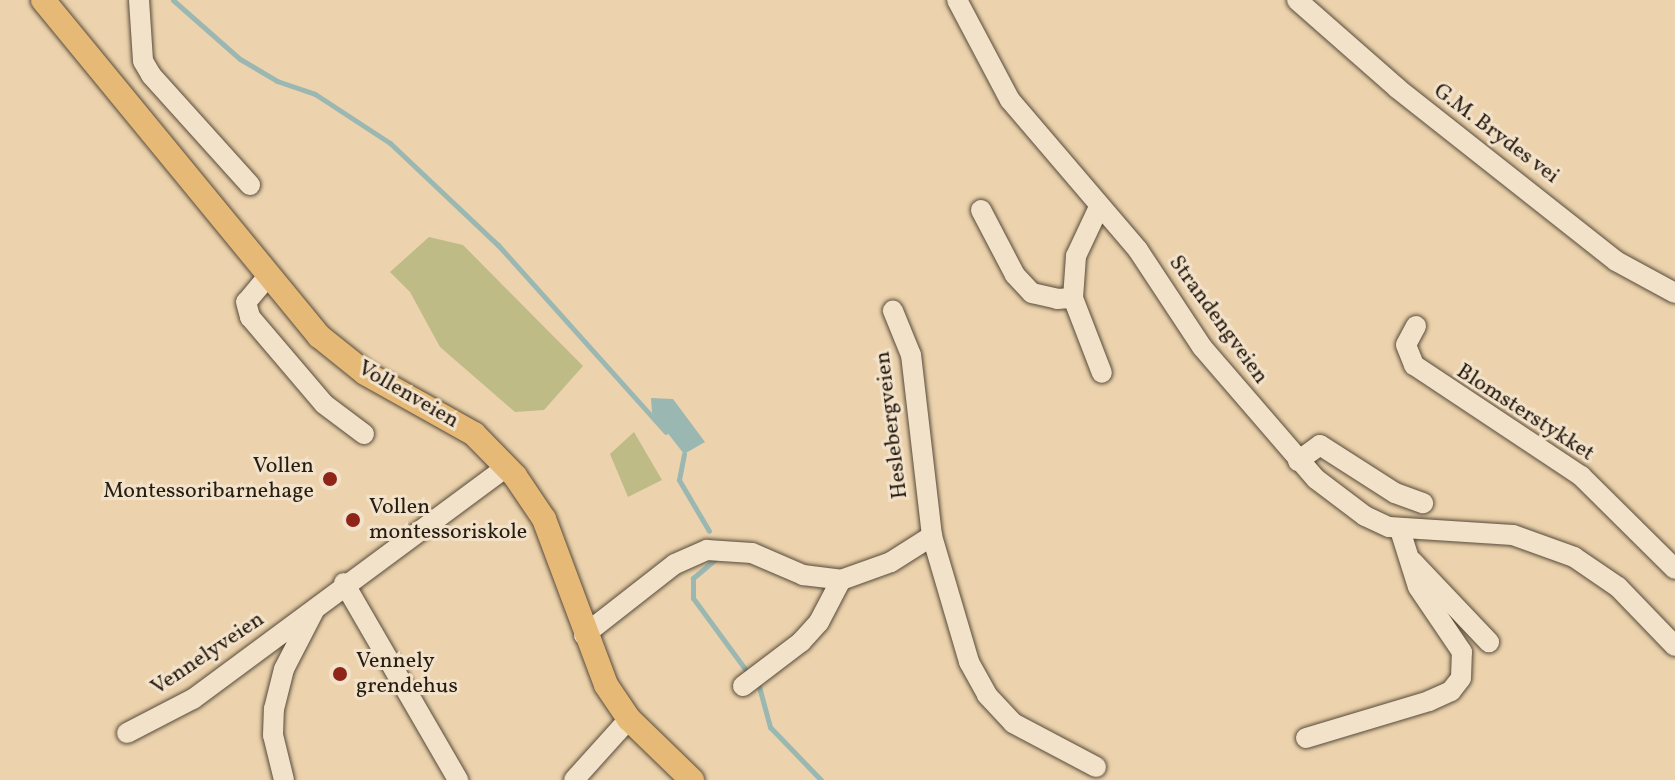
<!DOCTYPE html>
<style>
body{margin:0}
#map{position:relative;width:1675px;height:780px;overflow:hidden;background:#ecd3ad;font-family:Vollkorn,serif}
div>[style]{position:absolute}
[style*='--x']{left:calc(var(--x)*1px);top:calc(var(--y)*1px);width:calc(var(--w)*1px);rotate:calc(var(--a)*1deg)}
.green>*{inset:0;background:#bebb86}
.water>*{inset:0;background:#9ab7b1}
.stream>*{height:5px;margin:-2.5px;padding:0 2.5px;transform-origin:2.5px;border-radius:2.5px;background:#9ab7b1}
.roads{filter:drop-shadow(0 0 2px #574a39) drop-shadow(0 0 2px #574a39)}
.minor>*{height:20px;margin:-10px;padding:0 10px;transform-origin:10px;border-radius:10px;background:#f3e2ca}
.major>*{height:24px;margin:-12px;padding:0 12px;transform-origin:12px;border-radius:12px;background:#e6ba76}
.dots>*{width:22px;height:22px;translate:-50% -50%;box-sizing:border-box;border:4px solid #f3e2ca;border-radius:50%}
span{translate:-50% -50%;white-space:nowrap;text-align:center;line-height:1.15;-webkit-text-stroke:6px #f3e2ca;paint-order:stroke}
.street-label{font-size:22px;color:#251c12}
.poi-label{font-size:22px;color:#251c12}
.right{translate:-100% -50%;text-align:right}
.left{translate:0 -50%;text-align:left}
</style>
<div id="map">
<div class="green">
<div style="clip-path:polygon(429px 237px,463px 245px,583px 366px,544px 410px,515px 412px,440px 347px,410px 292px,390px 272px)"></div>
<div style="clip-path:polygon(634px 432px,662px 480px,628px 497px,610px 454px)"></div>
</div>
<div class="water">
<div style="clip-path:polygon(651px 398px,673px 399px,705px 442px,684px 454px,652px 413px)"></div>
</div>
<div class="stream">
<div style="--x:173;--y:0;--w:89;--a:41.4"></div>
<div style="--x:240;--y:59;--w:43;--a:30.7"></div>
<div style="--x:277;--y:81;--w:40;--a:18.9"></div>
<div style="--x:315;--y:94;--w:90;--a:33.2"></div>
<div style="--x:390;--y:143;--w:149;--a:43.4"></div>
<div style="--x:498;--y:245;--w:251;--a:48.1"></div>
<div style="--x:684;--y:454;--w:26;--a:101"></div>
<div style="--x:679;--y:480;--w:59;--a:59.5"></div>
<div style="--x:718;--y:557;--w:33;--a:140"></div>
<div style="--x:693;--y:578;--w:20;--a:90"></div>
<div style="--x:693;--y:598;--w:93;--a:53.7"></div>
<div style="--x:758;--y:683;--w:46;--a:74.7"></div>
<div style="--x:770;--y:727;--w:74;--a:46.1"></div>
</div>
<div class="roads">
<div class="minor">
<div style="--x:139;--y:0;--w:61;--a:86.2"></div>
<div style="--x:143;--y:61;--w:16;--a:60"></div>
<div style="--x:151;--y:75;--w:148;--a:48"></div>
<div style="--x:957;--y:0;--w:113;--a:62.1"></div>
<div style="--x:1010;--y:100;--w:197;--a:49.5"></div>
<div style="--x:1138;--y:250;--w:116;--a:56.6"></div>
<div style="--x:1202;--y:347;--w:174;--a:49.2"></div>
<div style="--x:1316;--y:479;--w:61;--a:37.1"></div>
<div style="--x:1365;--y:516;--w:26;--a:25"></div>
<div style="--x:1389;--y:527;--w:124;--a:3.7"></div>
<div style="--x:1513;--y:535;--w:65;--a:19.8"></div>
<div style="--x:1574;--y:557;--w:53;--a:34.3"></div>
<div style="--x:1618;--y:587;--w:82;--a:46"></div>
<div style="--x:1297;--y:0;--w:133;--a:41.3"></div>
<div style="--x:1397;--y:88;--w:279;--a:38.3"></div>
<div style="--x:1616;--y:261;--w:67;--a:28.5"></div>
<div style="--x:981;--y:210;--w:73;--a:62.4"></div>
<div style="--x:1015;--y:275;--w:25;--a:47"></div>
<div style="--x:1032;--y:293;--w:26;--a:13"></div>
<div style="--x:1057;--y:299;--w:16;--a:-4"></div>
<div style="--x:1073;--y:298;--w:42;--a:-85.9"></div>
<div style="--x:1076;--y:256;--w:52;--a:-64.9"></div>
<div style="--x:269;--y:275;--w:35;--a:130"></div>
<div style="--x:246;--y:302;--w:16;--a:75"></div>
<div style="--x:250;--y:317;--w:114;--a:49.6"></div>
<div style="--x:324;--y:404;--w:50;--a:36.9"></div>
<div style="--x:1073;--y:298;--w:80;--a:68.9"></div>
<div style="--x:1416;--y:326;--w:21;--a:118"></div>
<div style="--x:1406;--y:345;--w:22;--a:68"></div>
<div style="--x:1414;--y:365;--w:201;--a:33.6"></div>
<div style="--x:1581;--y:476;--w:132;--a:44.7"></div>
<div style="--x:1298;--y:461;--w:27;--a:-36"></div>
<div style="--x:1320;--y:445;--w:89;--a:32.6"></div>
<div style="--x:1395;--y:493;--w:30;--a:20"></div>
<div style="--x:932;--y:536;--w:131;--a:73.6"></div>
<div style="--x:969;--y:662;--w:38;--a:61"></div>
<div style="--x:987;--y:695;--w:38;--a:47"></div>
<div style="--x:1013;--y:723;--w:94;--a:27.9"></div>
<div style="--x:1412;--y:561;--w:112;--a:46.5"></div>
<div style="--x:344;--y:583;--w:228;--a:59.9"></div>
<div style="--x:584;--y:635;--w:115;--a:-38"></div>
<div style="--x:675;--y:564;--w:35;--a:-24"></div>
<div style="--x:707;--y:550;--w:45;--a:3.8"></div>
<div style="--x:752;--y:553;--w:56;--a:23.3"></div>
<div style="--x:803;--y:575;--w:38;--a:7"></div>
<div style="--x:841;--y:580;--w:53;--a:-19.8"></div>
<div style="--x:891;--y:562;--w:49;--a:-32.4"></div>
<div style="--x:932;--y:536;--w:182;--a:-96.6"></div>
<div style="--x:911;--y:355;--w:48;--a:-112.2"></div>
<div style="--x:743;--y:686;--w:73;--a:-37.2"></div>
<div style="--x:801;--y:642;--w:27;--a:-48"></div>
<div style="--x:819;--y:622;--w:47;--a:-62.4"></div>
<div style="--x:127;--y:733;--w:74;--a:-27.3"></div>
<div style="--x:193;--y:699;--w:390;--a:-36.5"></div>
<div style="--x:1306;--y:738;--w:128;--a:-16.7"></div>
<div style="--x:1429;--y:701;--w:24;--a:-24"></div>
<div style="--x:1451;--y:691;--w:16;--a:-52"></div>
<div style="--x:1461;--y:678;--w:26;--a:-88"></div>
<div style="--x:1462;--y:652;--w:78;--a:-124.1"></div>
<div style="--x:1418;--y:587;--w:60;--a:-107.5"></div>
<div style="--x:284;--y:780;--w:46;--a:-103.7"></div>
<div style="--x:273;--y:735;--w:26;--a:-88"></div>
<div style="--x:274;--y:709;--w:41;--a:-76"></div>
<div style="--x:284;--y:669;--w:65;--a:-62.7"></div>
<div style="--x:574;--y:780;--w:82;--a:-48"></div>
</div>
<div class="major">
<div style="--x:43;--y:0;--w:435;--a:50.6"></div>
<div style="--x:319;--y:336;--w:59;--a:38.8"></div>
<div style="--x:365;--y:373;--w:125;--a:29.2"></div>
<div style="--x:474;--y:434;--w:59;--a:45.7"></div>
<div style="--x:515;--y:476;--w:52;--a:56"></div>
<div style="--x:544;--y:519;--w:177;--a:69.5"></div>
<div style="--x:606;--y:685;--w:41;--a:55.9"></div>
<div style="--x:629;--y:719;--w:88;--a:44.1"></div>
</div>
</div>
<div class="dots">
<div style="left:330px;top:479px;background:#8f2418"></div>
<div style="left:353px;top:520px;background:#8f2418"></div>
<div style="left:340px;top:674px;background:#8f2418"></div>
</div>
<div class="street-label">
<span style="left:1496px;top:134px;rotate:37deg">G.M. Brydes vei</span>
<span style="left:1218px;top:320px;rotate:54deg">Strandengveien</span>
<span style="left:408px;top:395px;rotate:30deg">Vollenveien</span>
<span style="left:1525px;top:413px;rotate:33deg">Blomsterstykket</span>
<span style="left:892px;top:425px;rotate:-97deg">Heslebergveien</span>
<span style="left:208px;top:654px;rotate:-34deg">Vennelyveien</span>
</div>
<div class="poi-label">
<span class="right" style="left:314px;top:479px">Vollen<br>Montessoribarnehage</span>
<span class="left" style="left:369px;top:520px">Vollen<br>montessoriskole</span>
<span class="left" style="left:356px;top:674px">Vennely<br>grendehus</span>
</div>
</div>
